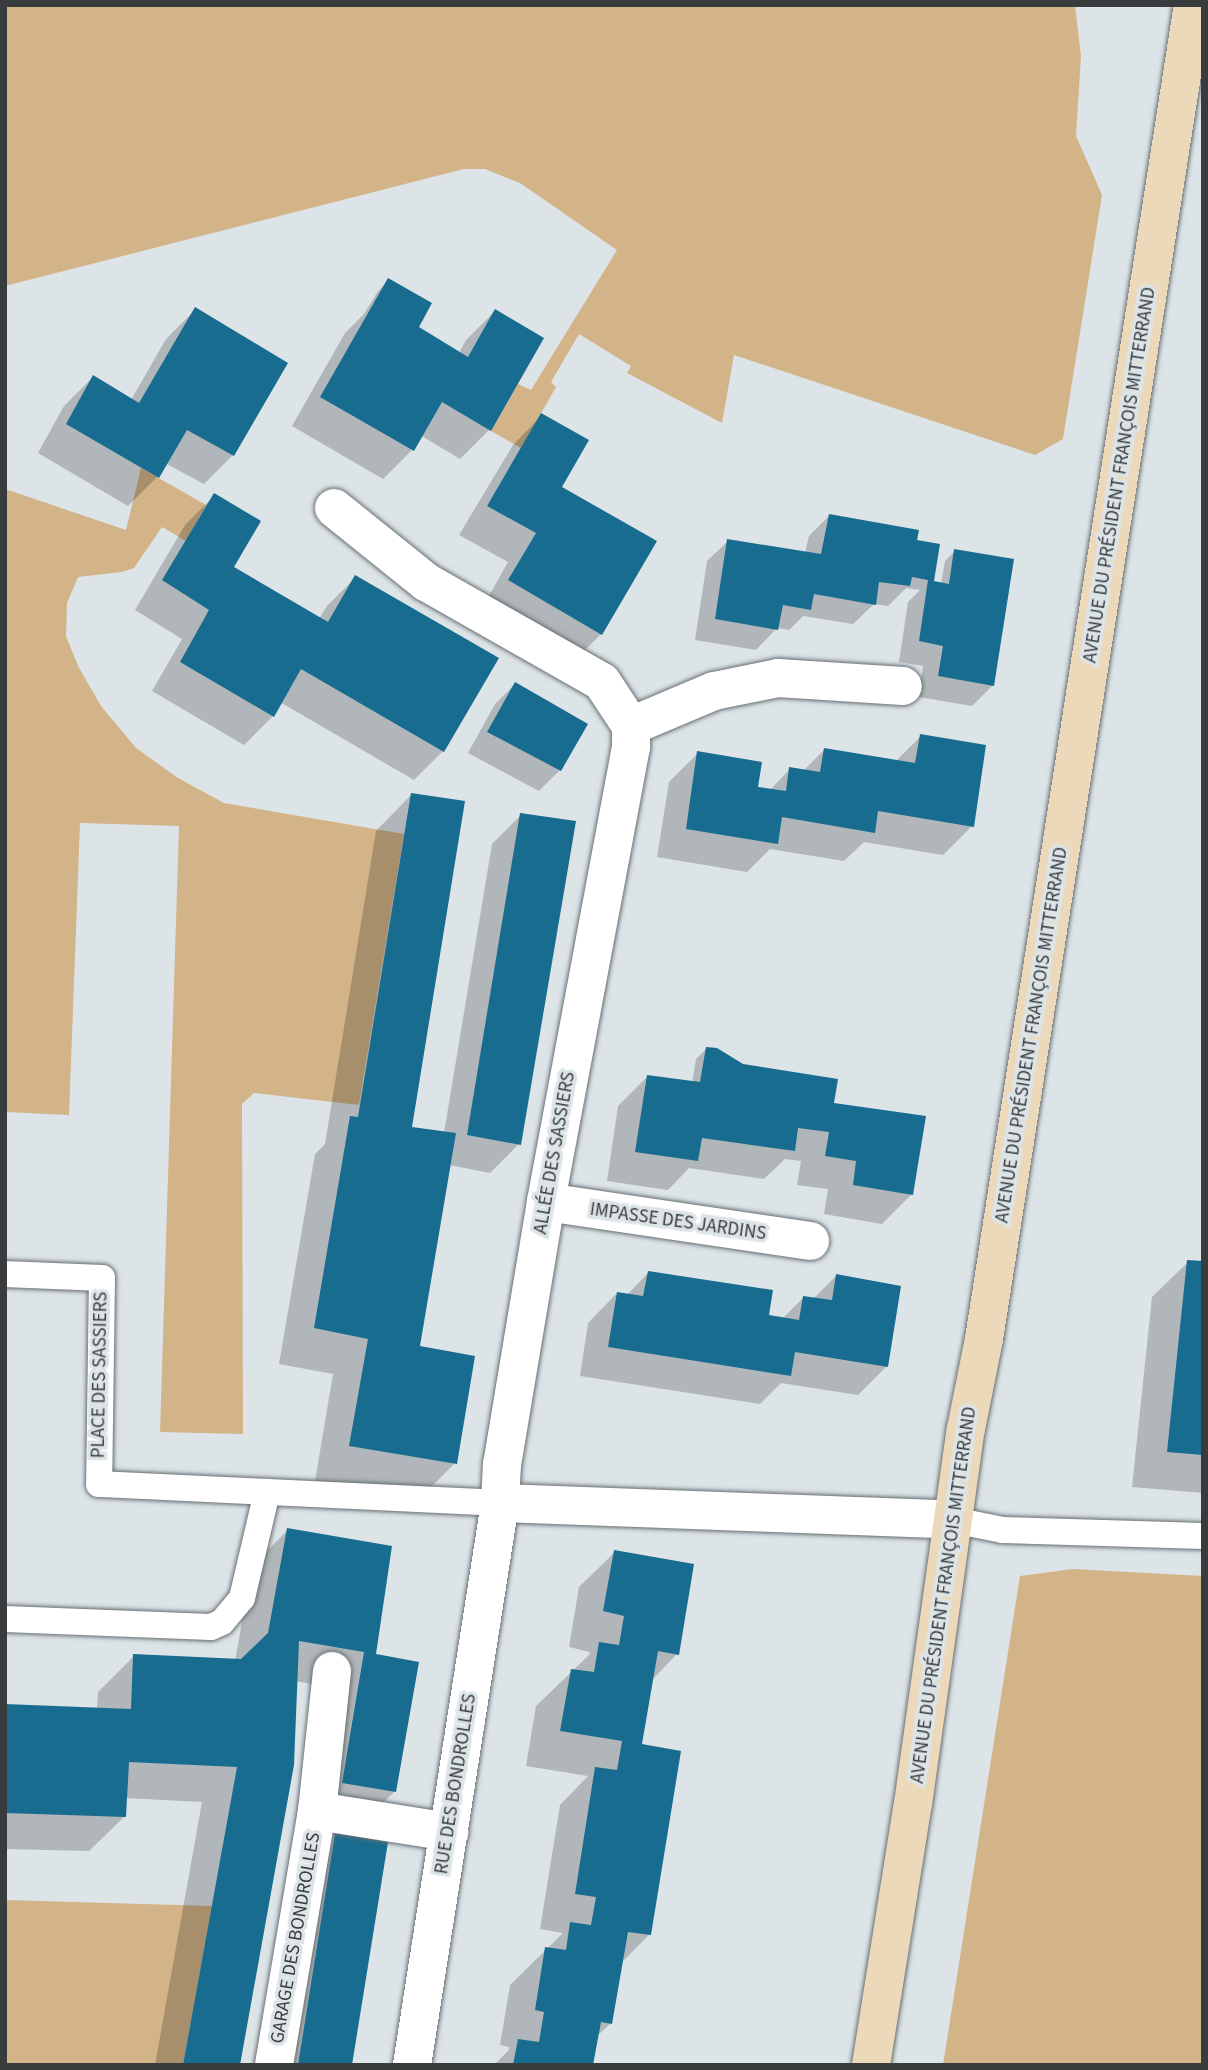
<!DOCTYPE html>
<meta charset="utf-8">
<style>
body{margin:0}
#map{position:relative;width:1208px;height:2070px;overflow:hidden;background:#dce4e8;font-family:"Source Sans 3",sans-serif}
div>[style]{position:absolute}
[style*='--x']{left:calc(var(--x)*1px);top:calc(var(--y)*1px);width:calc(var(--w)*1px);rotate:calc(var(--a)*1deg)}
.green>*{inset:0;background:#d3b388}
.shadow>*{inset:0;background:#0003}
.building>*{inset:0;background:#186c8f}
.roads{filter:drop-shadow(0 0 2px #686f73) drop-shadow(0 0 2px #686f73)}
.lane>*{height:26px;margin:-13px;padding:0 13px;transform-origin:13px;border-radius:13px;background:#fff}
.street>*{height:38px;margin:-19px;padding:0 19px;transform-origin:19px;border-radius:19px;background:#fff}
.secondary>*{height:38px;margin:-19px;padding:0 19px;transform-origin:19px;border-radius:19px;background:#ebd9ba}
span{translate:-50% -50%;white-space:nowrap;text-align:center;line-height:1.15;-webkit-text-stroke:7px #dce4e8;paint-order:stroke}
.street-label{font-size:19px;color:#383c3d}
.frame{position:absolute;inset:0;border:7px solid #383c3d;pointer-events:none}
</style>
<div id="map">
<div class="green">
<div style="clip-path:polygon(5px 5px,1075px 5px,1081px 56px,1076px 136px,1102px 195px,1063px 439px,1035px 455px,734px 355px,722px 423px,627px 373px,631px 366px,579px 334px,551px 382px,556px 387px,521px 448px,491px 431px,518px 384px,531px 390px,617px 250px,520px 183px,485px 169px,464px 169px,5px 286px)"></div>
<div style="clip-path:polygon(141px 468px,206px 505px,186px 541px,162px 527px,134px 568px,122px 572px,78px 577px,67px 603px,66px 636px,78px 666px,101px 706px,136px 748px,178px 778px,224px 803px,404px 834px,359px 1105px,254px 1093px,242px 1104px,243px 1434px,160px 1432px,179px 826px,80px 823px,69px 1115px,5px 1112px,5px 489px,126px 530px)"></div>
<div style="clip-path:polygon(1073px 1569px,1203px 1576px,1203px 2065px,943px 2065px,1020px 1576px)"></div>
<div style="clip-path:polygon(5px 1900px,212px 1906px,183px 2065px,5px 2065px)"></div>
</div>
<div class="shadow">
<div style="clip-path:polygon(388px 281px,417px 326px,459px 353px,466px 340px,495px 311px,542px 339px,489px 430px,460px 459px,420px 435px,412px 450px,383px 479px,292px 426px,345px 333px,364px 314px,378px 291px)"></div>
<div style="clip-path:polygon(195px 310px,286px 364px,233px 455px,204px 484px,165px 463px,157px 477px,128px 506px,38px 453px,64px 406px,93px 377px,131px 400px,166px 339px)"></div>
<div style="clip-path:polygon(542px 415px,560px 488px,654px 542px,601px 634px,572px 663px,481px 610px,508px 562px,459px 535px,513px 445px)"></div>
<div style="clip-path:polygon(214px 496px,231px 568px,319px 619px,327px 606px,356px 577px,443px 751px,414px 780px,280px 702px,273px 716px,244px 745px,152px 691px,182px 639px,135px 610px,185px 525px)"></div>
<div style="clip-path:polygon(829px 516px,915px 542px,931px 582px,941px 584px,945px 561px,955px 551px,993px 685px,972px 706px,919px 697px,923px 666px,899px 662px,908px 602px,920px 590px,906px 588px,888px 606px,874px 604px,853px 624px,803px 616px,789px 630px,777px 628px,756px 650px,695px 640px,707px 561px,728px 541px,805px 553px,809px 536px)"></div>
<div style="clip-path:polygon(515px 684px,560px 770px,539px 791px,468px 753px,495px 704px)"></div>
<div style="clip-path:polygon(921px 736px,972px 826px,943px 855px,864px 842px,844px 861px,770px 849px,747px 872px,657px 857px,669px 782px,698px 753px,756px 789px,769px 791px,790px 769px,803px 771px,824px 750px,895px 762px)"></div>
<div style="clip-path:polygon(411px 795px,410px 1128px,444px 1133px,492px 844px,521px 815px,519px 1144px,490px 1173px,449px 1165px,418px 1348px,455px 1463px,419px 1499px,315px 1481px,333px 1374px,279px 1364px,315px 1154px,325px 1144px,376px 831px)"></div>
<div style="clip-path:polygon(707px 1048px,832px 1104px,911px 1195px,882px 1224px,824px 1214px,828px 1189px,797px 1185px,801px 1161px,785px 1159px,764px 1179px,689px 1168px,668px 1190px,607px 1181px,618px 1106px,647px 1077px,692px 1084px,696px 1059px)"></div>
<div style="clip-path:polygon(1188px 1262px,1203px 1263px,1203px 1493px,1132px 1487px,1152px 1297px)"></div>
<div style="clip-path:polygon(649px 1272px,767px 1316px,782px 1319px,804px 1297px,813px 1299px,836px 1276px,887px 1366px,858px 1395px,781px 1383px,760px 1404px,580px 1376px,588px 1323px,617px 1293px,627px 1295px)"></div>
<div style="clip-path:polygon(288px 1530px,374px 1656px,395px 1791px,359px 1827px,308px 1818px,330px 1687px,295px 1681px,239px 2065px,155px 2065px,202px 1802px,125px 1798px,125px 1816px,89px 1851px,5px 1849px,5px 1706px,97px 1709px,98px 1692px,134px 1656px,235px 1661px,252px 1566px)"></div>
<div style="clip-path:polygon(615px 1552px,677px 1654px,652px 1680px,640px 1745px,649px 1935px,621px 1963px,611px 2023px,596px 2037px,592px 2065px,494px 2065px,509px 2050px,509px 2047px,500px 2045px,510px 1985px,563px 1933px,540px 1929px,560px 1805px,588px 1776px,526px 1766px,536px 1706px,589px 1655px,590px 1652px,569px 1647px,579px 1587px)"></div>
<div style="clip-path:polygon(335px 1835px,351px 2065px,290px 2065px,325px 1845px)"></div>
</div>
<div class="building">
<div style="clip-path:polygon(388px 278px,432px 303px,419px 327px,468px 357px,495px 309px,544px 338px,491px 431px,442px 402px,414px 451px,320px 397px)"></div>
<div style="clip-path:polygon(195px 307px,288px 363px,234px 456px,187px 430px,159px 478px,66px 424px,93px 375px,139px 403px)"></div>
<div style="clip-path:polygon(541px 413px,589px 440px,562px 487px,657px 541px,602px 635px,508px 580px,536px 533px,487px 506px)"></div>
<div style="clip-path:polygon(214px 493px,261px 521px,234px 567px,328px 622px,355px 575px,499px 658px,444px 752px,301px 669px,274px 717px,180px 662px,209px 610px,162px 580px)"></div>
<div style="clip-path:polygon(829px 514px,919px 530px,917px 540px,940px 544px,934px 581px,949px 584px,954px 549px,1014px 559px,994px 686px,938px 676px,943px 646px,919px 641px,928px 580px,912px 577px,910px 586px,879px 582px,876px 605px,814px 594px,811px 610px,783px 605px,778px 630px,715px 619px,727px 539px,821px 554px)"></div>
<div style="clip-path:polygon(515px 682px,588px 724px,561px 771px,487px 732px)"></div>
<div style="clip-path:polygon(920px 734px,986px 745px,974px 827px,878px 811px,875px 833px,782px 817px,778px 844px,686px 829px,697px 751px,762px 762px,758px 787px,786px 791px,789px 767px,820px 772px,824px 748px,915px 763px)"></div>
<div style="clip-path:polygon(411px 793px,465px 801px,412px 1127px,456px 1133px,420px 1346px,475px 1356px,457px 1464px,349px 1446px,368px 1339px,314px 1328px,350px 1116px,358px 1117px)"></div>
<div style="clip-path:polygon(520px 813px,576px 821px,521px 1145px,467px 1135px)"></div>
<div style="clip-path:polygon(706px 1047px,717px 1048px,743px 1064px,838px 1079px,834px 1103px,926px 1116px,913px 1195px,853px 1185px,856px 1161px,825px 1156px,829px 1132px,798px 1128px,795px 1151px,702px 1138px,698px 1161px,635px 1152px,647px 1075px,700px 1082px)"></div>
<div style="clip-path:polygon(1187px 1260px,1203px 1261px,1203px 1455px,1167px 1452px)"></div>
<div style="clip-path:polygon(648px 1271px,773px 1290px,769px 1315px,799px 1320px,803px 1296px,832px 1300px,836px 1274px,901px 1286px,888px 1367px,795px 1352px,791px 1376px,608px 1347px,617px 1292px,643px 1296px)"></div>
<div style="clip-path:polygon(287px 1528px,392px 1546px,376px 1654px,419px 1662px,396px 1792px,342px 1783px,364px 1652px,299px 1641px,294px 1765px,240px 2065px,183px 2065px,237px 1767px,129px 1762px,126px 1817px,5px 1813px,5px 1704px,131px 1709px,133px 1654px,241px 1659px,268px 1633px)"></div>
<div style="clip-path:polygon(614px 1550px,694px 1564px,679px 1655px,658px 1651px,642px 1744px,681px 1751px,651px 1935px,628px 1932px,612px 2024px,601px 2022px,593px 2065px,513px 2065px,518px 2039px,539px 2042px,544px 2012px,535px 2010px,545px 1947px,566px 1950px,570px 1922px,591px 1925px,596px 1897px,575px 1894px,595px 1767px,617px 1770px,622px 1741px,560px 1731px,571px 1669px,594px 1672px,599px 1642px,619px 1645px,624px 1616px,603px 1611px)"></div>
<div style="clip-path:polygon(335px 1833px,388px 1842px,352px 2065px,298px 2065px)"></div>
</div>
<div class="roads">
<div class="lane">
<div style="--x:5;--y:1274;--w:97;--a:2.4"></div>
<div style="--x:102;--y:1278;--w:206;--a:90.8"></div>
<div style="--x:99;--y:1484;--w:401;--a:2.7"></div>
<div style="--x:953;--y:1520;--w:51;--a:11.3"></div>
<div style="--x:1003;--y:1530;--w:200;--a:1.7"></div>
<div style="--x:5;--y:1619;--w:206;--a:2.2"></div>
<div style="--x:211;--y:1627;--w:12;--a:-24"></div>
<div style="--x:222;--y:1622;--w:31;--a:-50"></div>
<div style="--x:242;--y:1598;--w:109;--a:-76.7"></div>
</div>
<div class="street">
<div style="--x:334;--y:508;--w:118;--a:38.8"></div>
<div style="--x:426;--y:582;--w:202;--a:29.6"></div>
<div style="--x:602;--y:682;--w:53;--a:56.6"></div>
<div style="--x:631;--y:726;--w:21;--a:90"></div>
<div style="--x:631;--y:747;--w:463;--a:100.6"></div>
<div style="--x:546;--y:1202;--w:266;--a:99.5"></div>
<div style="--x:502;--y:1464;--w:39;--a:93"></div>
<div style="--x:500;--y:1503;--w:453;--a:2.1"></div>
<div style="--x:631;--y:726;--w:90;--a:-22.9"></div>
<div style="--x:714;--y:691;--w:65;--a:-11.5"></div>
<div style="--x:778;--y:678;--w:125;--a:3.7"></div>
<div style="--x:546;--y:1202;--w:267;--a:8.4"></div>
<div style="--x:332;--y:1671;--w:141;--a:96.1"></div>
<div style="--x:317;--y:1811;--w:134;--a:9"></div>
<div style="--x:274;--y:2065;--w:258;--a:-80.4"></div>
<div style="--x:412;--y:2065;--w:569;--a:-81.1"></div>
</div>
<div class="secondary">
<div style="--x:871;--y:2065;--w:264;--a:-80.9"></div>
<div style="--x:913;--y:1804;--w:379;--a:-82"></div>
<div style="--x:966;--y:1429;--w:92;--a:-78.7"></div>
<div style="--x:984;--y:1339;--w:1350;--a:-81.1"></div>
</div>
</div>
<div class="street-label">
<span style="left:1120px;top:475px;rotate:-81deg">AVENUE DU PRÉSIDENT FRANÇOIS MITTERRAND</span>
<span style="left:1032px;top:1035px;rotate:-81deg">AVENUE DU PRÉSIDENT FRANÇOIS MITTERRAND</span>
<span style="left:555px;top:1153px;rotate:-80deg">ALLÉE DES SASSIERS</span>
<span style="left:678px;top:1222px;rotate:8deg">IMPASSE DES JARDINS</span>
<span style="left:100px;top:1375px;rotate:-89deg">PLACE DES SASSIERS</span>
<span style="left:944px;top:1595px;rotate:-82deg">AVENUE DU PRÉSIDENT FRANÇOIS MITTERRAND</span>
<span style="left:456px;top:1784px;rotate:-81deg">RUE DES BONDROLLES</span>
<span style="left:296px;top:1938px;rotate:-80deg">GARAGE DES BONDROLLES</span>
</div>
<div class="frame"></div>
</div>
